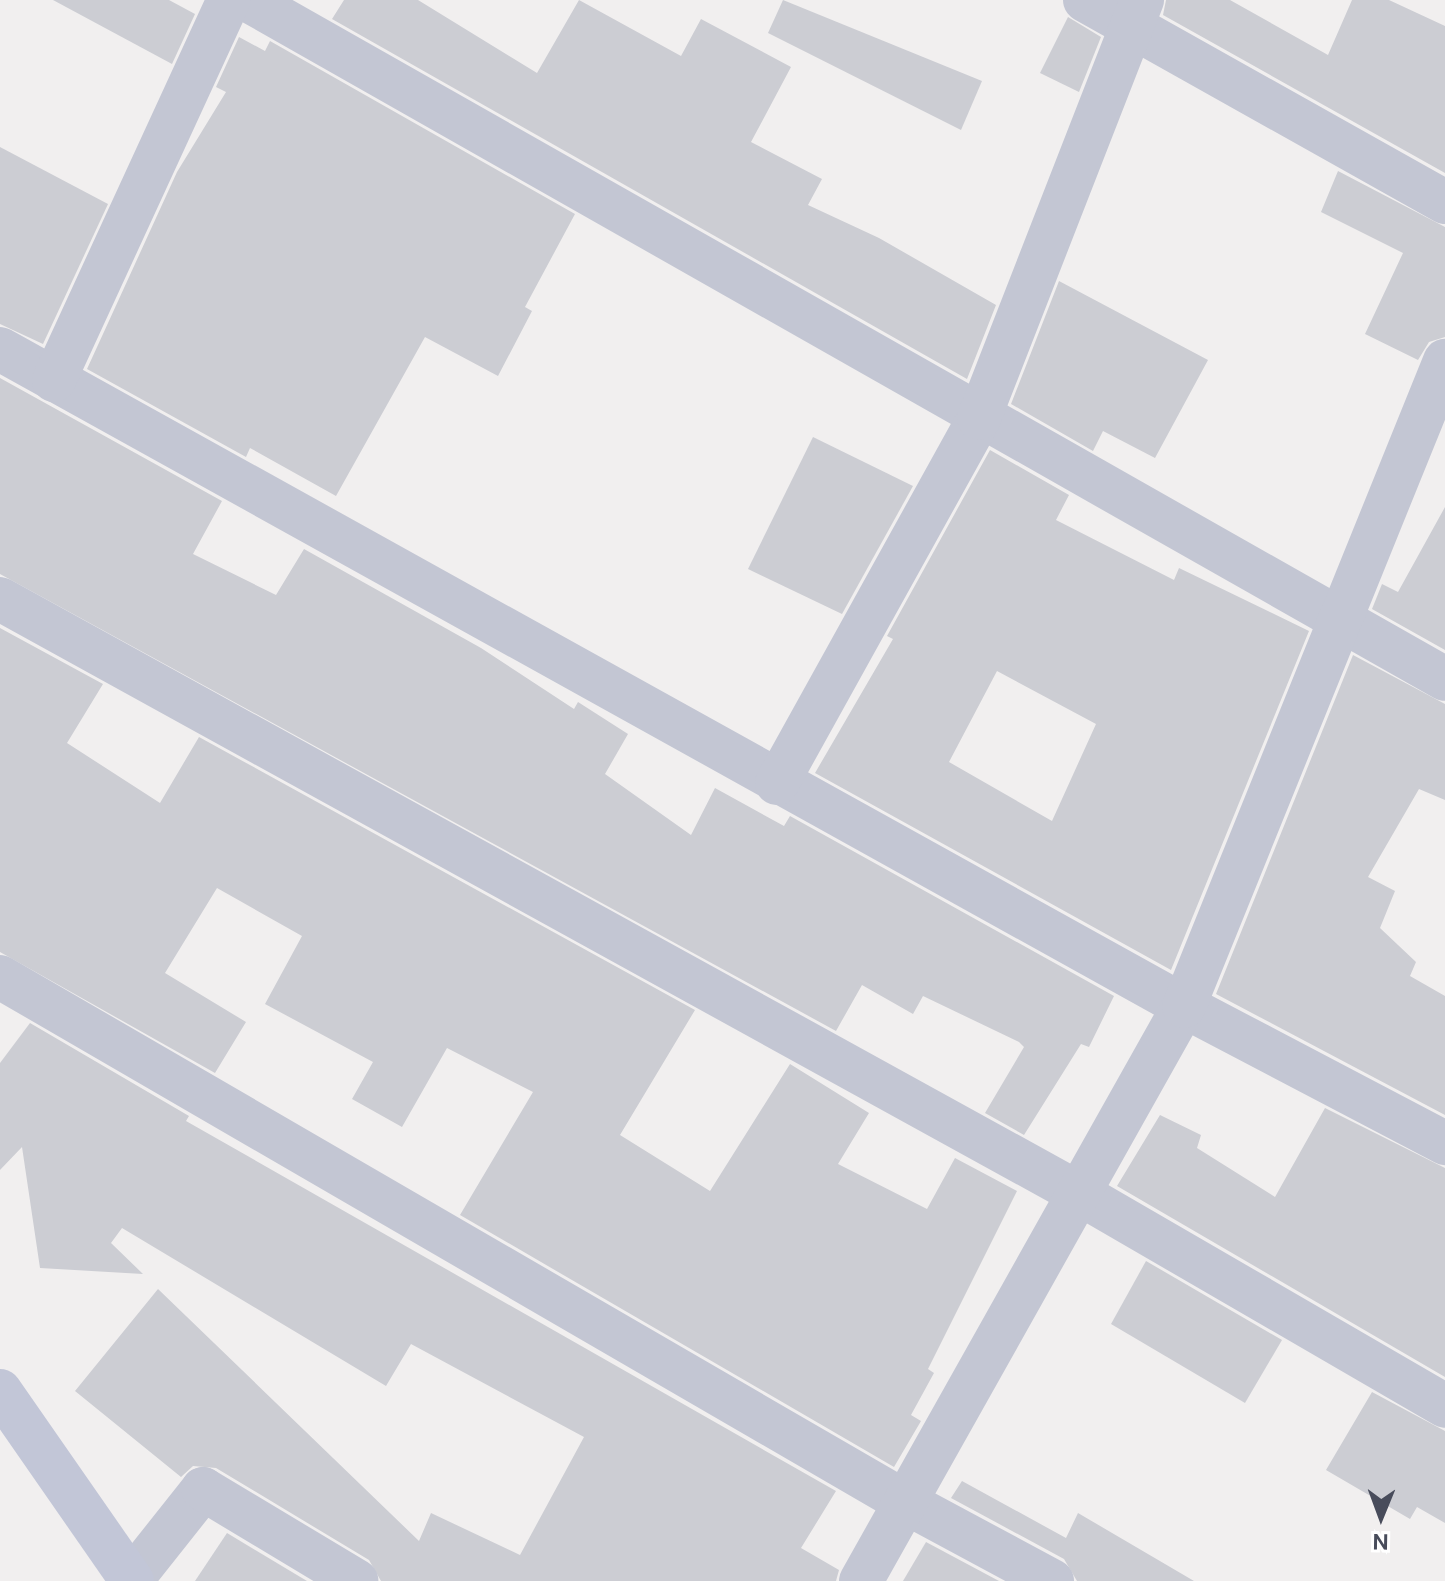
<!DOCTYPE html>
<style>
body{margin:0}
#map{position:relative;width:1445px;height:1581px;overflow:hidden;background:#f1efef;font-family:"DM Sans",sans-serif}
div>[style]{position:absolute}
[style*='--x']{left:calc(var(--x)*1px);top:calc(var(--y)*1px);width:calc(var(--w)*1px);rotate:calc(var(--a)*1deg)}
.building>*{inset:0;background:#cccdd3}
.street>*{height:44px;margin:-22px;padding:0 22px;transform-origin:22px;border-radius:22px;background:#c3c6d3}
.secondary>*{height:44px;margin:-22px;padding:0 22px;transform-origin:22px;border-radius:22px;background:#c2c6d7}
span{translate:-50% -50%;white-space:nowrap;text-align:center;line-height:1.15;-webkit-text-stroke:6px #fff;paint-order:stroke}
.north{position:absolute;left:1341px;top:1477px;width:80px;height:80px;-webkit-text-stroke:6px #fff;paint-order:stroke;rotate:181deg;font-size:22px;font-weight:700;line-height:32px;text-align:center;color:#484c5b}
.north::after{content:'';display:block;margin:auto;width:28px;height:36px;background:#484c5b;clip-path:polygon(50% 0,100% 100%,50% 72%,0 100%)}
</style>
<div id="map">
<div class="building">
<div style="clip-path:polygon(53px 0,169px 0,195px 14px,172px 64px)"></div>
<div style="clip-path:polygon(344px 0,418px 0,537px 73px,579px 0,681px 56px,701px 19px,791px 67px,751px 142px,822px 179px,808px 205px,879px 238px,996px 305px,967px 379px,332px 19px)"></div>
<div style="clip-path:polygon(783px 0,982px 81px,961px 130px,768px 33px)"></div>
<div style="clip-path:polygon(1166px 0,1230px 0,1328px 55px,1352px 0,1389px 0,1445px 26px,1445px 173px,1163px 15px)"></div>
<div style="clip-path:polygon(1068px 17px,1101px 37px,1079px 92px,1040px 73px)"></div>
<div style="clip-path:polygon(239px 37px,265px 51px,270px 41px,575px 214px,525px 307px,532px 311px,498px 376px,425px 337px,336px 496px,250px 448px,246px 457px,87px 369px,177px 172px,226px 92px,216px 87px)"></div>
<div style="clip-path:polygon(0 147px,108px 204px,43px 344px,0 324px)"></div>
<div style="clip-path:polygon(1338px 171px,1445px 227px,1445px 337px,1429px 342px,1418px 360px,1365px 334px,1403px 253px,1321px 212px)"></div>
<div style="clip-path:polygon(1059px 281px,1208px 360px,1155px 458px,1103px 431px,1093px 451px,1011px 404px)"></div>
<div style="clip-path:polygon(0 378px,222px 501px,193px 554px,276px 595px,304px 549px,481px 648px,574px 709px,578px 702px,628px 734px,605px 774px,691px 835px,715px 788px,784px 826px,790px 816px,1114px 996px,1089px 1047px,1081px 1044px,1024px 1135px,985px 1113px,1024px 1047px,1019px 1042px,923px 996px,913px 1014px,862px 985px,836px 1031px,0 574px)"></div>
<div style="clip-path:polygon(813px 437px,913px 486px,842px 614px,748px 569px)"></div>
<div style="clip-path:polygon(evenodd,990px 450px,1069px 495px,1056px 520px,1174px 580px,1179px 568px,1309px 631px,1171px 970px,815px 773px,893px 639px,887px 636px,990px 450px,997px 671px,1096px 724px,1052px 821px,949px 762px,997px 671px)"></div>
<div style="clip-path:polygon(1445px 507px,1445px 650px,1372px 609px,1382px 584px,1398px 592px)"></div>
<div style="clip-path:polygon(0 628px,103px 684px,67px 743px,160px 803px,199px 737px,695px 1010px,620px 1135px,710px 1191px,790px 1064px,869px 1113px,838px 1164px,927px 1209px,955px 1158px,1017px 1191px,928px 1369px,934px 1373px,911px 1415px,921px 1421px,894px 1467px,460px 1215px,533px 1092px,447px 1048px,402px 1127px,352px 1099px,373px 1062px,265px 1004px,302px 936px,217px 888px,165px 973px,246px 1022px,215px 1073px,0 952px)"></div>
<div style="clip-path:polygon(1353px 655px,1445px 704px,1445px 800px,1419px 789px,1368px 877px,1395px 891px,1380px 928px,1416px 962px,1410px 976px,1445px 996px,1445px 1115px,1216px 994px)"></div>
<div style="clip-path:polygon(30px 1023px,189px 1116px,186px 1121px,836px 1491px,801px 1548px,839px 1570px,836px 1581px,381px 1581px,369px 1560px,216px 1468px,193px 1466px,181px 1477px,75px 1391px,158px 1289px,419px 1541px,431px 1513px,520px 1555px,584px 1437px,411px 1344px,386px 1386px,122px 1228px,111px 1243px,143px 1274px,40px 1268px,22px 1147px,0 1170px,0 1063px)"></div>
<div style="clip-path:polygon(1325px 1108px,1445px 1168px,1445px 1377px,1117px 1186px,1160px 1115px,1201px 1135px,1197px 1148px,1275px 1197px)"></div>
<div style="clip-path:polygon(1146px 1261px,1282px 1340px,1245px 1403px,1111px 1324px)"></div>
<div style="clip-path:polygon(1372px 1392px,1445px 1431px,1445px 1523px,1417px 1507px,1410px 1519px,1326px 1470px)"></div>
<div style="clip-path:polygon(962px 1481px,1066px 1538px,1078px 1513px,1194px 1581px,1077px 1581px,1064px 1559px,951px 1498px)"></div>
<div style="clip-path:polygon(227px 1533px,307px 1581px,195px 1581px)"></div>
<div style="clip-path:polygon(926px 1542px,999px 1581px,903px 1581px)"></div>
</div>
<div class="street">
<div style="--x:248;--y:0;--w:1376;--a:29.56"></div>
<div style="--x:1085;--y:0;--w:413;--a:29.3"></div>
<div style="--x:0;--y:349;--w:1354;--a:29.03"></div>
<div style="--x:1184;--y:1006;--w:295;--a:27.7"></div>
<div style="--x:54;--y:380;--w:418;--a:-65.3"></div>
<div style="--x:0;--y:599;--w:1233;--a:28.85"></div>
<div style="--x:1080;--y:1194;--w:422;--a:30.1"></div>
<div style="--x:777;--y:783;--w:417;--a:-61"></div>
<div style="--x:979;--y:418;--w:449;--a:-68.7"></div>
<div style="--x:0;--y:977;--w:1046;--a:30.12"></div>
<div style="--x:905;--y:1502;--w:167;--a:28.3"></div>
<div style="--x:131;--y:1580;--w:116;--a:-51.6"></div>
<div style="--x:203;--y:1489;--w:179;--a:31"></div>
<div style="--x:861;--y:1581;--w:660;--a:-60.68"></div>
<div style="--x:1184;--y:1006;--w:696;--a:-67.97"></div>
</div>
<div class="secondary">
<div style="--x:0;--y:1391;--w:231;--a:55.2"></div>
</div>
<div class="north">N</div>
</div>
